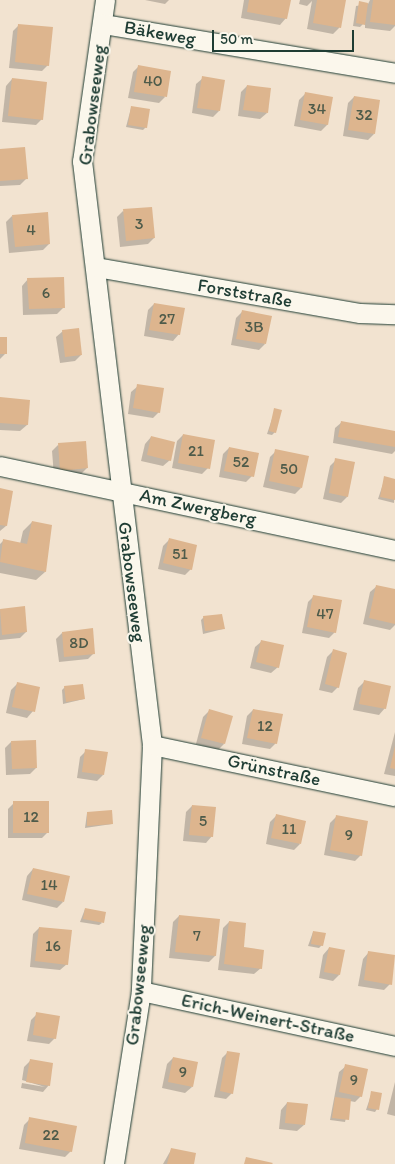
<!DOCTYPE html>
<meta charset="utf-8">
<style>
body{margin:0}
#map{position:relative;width:395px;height:1164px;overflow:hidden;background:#f2e3d0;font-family:Itim,sans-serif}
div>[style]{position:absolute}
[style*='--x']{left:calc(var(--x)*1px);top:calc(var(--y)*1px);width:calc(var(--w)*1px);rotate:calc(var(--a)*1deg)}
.shadow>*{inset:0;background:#0003}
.building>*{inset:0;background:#ddb58e}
.roads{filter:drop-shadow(0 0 1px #1f3d34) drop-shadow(0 0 1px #1f3d34)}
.minor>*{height:19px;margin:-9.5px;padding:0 9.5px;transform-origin:9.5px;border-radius:9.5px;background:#fbf7ec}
span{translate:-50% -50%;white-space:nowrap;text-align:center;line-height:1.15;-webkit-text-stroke:4px #fbf7ec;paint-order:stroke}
.number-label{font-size:16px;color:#4e5b4a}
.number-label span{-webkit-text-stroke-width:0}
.street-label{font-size:19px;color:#1f3d34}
.scale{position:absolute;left:212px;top:30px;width:142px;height:22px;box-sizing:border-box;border:2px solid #1f3d34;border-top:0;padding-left:6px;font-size:15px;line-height:18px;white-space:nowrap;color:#1f3d34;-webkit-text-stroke:4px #fbf7ec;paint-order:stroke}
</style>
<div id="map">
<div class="shadow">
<div style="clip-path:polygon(145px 0,169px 0,165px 4px)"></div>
<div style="clip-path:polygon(244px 0,289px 0,286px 18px,280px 25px,241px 18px)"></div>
<div style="clip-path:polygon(300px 0,345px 0,339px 28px,333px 34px,307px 29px,312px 1px,307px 6px,299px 4px)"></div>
<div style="clip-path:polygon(370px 0,395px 0,395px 26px,390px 31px,365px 28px,365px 22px,360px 27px,353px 26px,356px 6px,368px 4px)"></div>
<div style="clip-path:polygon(19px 25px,48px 65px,42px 71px,9px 68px,13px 31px)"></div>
<div style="clip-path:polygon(139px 66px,165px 97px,159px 103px,128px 98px,133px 72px)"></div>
<div style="clip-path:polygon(203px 78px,219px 111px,213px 117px,192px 113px,196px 84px)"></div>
<div style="clip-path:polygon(12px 79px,42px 119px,36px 125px,2px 122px,6px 86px)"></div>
<div style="clip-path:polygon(247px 86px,267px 113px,260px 119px,238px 116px,241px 92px)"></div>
<div style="clip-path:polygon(306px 93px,332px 98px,327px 125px,321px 131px,294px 126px,299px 100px)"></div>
<div style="clip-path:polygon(354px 97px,374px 134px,368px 140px,343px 136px,348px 103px)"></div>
<div style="clip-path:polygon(131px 108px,146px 127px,143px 130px,126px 127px)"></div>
<div style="clip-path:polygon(0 150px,27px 178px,20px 185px,0 186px)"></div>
<div style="clip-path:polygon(123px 211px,154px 238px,148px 244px,120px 247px,117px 217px)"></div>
<div style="clip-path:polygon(12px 216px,49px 244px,43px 250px,9px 253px,6px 222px)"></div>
<div style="clip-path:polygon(28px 279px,64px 307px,57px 314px,23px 315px,22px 286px)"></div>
<div style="clip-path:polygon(154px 304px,179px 334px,173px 341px,144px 336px,148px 310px)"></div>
<div style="clip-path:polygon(242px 312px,265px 344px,259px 350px,231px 345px,236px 318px)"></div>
<div style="clip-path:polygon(63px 331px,81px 355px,75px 361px,60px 363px,56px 337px)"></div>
<div style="clip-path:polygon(0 338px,6px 353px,0 359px)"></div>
<div style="clip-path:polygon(138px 386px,159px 412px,153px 418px,128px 414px,131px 392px)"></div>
<div style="clip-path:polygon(0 399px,28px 401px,27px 425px,20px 431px,0 430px)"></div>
<div style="clip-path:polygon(275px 410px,275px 432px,272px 435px,267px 434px)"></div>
<div style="clip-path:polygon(342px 422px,395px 432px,395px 451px,392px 454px,333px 443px,335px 428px)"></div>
<div style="clip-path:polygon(183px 435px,208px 468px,202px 474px,172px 468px,177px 441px)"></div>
<div style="clip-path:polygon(151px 437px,170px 460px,163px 466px,141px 461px,145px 444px)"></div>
<div style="clip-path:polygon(58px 445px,87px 468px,81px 474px,54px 476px,52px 451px)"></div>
<div style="clip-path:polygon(229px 448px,252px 476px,246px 482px,219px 477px,223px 454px)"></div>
<div style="clip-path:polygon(276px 451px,301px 488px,295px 494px,263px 487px,270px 457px)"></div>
<div style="clip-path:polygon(336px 460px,347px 497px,341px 503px,323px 499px,330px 466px)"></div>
<div style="clip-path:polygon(385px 478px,395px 480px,394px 503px,378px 499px)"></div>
<div style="clip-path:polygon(0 490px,6px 526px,0 531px)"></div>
<div style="clip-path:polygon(32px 522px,45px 572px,36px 580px,0 573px,0 544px,3px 541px,20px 544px,23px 531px)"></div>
<div style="clip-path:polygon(169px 540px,191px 569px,185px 575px,158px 569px,163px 546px)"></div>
<div style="clip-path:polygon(377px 586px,395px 590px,395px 625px,390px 630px,363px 624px,370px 592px)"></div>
<div style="clip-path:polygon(314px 596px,335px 632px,329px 638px,302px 633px,308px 602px)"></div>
<div style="clip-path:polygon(24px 607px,26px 632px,20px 638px,0 640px,0 610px)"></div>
<div style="clip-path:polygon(204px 617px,223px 629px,203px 634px,201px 620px)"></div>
<div style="clip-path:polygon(62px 633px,94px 653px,88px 659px,59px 662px,56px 639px)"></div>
<div style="clip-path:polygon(262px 641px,278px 667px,271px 673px,250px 668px,255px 647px)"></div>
<div style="clip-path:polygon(333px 651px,338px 687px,332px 693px,319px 690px,327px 657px)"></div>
<div style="clip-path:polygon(364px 682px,385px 708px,379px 715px,353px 710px,358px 688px)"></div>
<div style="clip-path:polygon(18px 683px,33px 711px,27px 718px,6px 713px,11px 690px)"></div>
<div style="clip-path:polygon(65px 687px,84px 699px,63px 704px,62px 690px)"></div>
<div style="clip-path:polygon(253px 710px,276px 743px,270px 749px,242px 744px,247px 716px)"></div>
<div style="clip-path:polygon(209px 711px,224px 744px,218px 750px,196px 744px,203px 717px)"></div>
<div style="clip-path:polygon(395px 732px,395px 776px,384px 774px)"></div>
<div style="clip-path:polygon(11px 742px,36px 768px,30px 774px,6px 775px,5px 748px)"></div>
<div style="clip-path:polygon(86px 751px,103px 775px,97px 781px,77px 778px,80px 757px)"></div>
<div style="clip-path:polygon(14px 803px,48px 832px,42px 838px,8px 838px,8px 809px)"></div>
<div style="clip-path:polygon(192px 806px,212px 836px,206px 843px,183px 841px,186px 812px)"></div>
<div style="clip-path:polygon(87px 813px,112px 824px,85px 828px)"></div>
<div style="clip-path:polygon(276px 816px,300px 844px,294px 850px,266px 844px,270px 822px)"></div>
<div style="clip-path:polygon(336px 817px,361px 855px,355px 861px,324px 855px,330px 823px)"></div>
<div style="clip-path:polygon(33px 869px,63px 902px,57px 908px,22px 900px,27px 876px)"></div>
<div style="clip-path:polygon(85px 909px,102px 923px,99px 925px,80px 922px)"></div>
<div style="clip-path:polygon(179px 916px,218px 920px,215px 956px,209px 962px,169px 958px,173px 922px)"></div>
<div style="clip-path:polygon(229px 922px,242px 948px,261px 968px,254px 974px,218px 970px,223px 928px)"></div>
<div style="clip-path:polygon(39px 928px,67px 964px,60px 970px,30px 967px,33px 934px)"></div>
<div style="clip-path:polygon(313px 932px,322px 945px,319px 948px,308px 946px)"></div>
<div style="clip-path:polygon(329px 948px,339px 975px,333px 981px,319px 978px,323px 955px)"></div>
<div style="clip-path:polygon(369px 952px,390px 984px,384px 990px,358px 986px,363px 959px)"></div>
<div style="clip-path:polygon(37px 1014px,55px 1038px,49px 1044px,27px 1041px,31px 1020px)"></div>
<div style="clip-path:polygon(228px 1052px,232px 1093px,226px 1099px,214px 1097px,222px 1058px)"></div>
<div style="clip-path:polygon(173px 1058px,192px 1087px,185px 1093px,162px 1088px,167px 1064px)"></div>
<div style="clip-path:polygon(30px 1061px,49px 1085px,43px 1092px,21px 1088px,22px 1083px,45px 1087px,22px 1080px,24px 1067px)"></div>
<div style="clip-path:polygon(346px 1066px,361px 1096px,355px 1102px,350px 1101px,345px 1122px,330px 1120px,339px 1072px)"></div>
<div style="clip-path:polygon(395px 1082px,395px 1116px,387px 1114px)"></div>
<div style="clip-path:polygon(372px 1092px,377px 1109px,375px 1112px,366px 1110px)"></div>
<div style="clip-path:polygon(287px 1103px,304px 1125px,297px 1131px,279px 1129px,281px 1110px)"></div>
<div style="clip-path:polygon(30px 1119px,71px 1151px,65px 1157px,19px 1149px,24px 1125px)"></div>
<div style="clip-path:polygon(171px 1150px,192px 1164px,163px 1164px)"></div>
</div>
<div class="building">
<div style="clip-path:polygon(249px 0,291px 0,287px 19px,247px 12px)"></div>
<div style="clip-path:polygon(317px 0,346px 0,341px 28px,313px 23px)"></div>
<div style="clip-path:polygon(373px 0,395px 0,395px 25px,370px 22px)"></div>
<div style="clip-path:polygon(359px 1px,368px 3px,365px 25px,356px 23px)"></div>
<div style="clip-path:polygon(18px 24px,53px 27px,49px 66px,15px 62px)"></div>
<div style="clip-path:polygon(138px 65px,171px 71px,167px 97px,134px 92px)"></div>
<div style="clip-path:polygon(202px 76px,225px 80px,220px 111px,197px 108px)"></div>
<div style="clip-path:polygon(12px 78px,47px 82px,43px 120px,8px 116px)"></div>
<div style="clip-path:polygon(247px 85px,271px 88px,268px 113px,243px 110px)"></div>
<div style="clip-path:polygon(305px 92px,333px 97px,328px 125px,300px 120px)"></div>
<div style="clip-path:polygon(354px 96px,380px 100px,375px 134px,348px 130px)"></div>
<div style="clip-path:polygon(131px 106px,150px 109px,147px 128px,128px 125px)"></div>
<div style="clip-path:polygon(25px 147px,28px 179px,0 181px,0 149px)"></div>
<div style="clip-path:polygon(152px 207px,155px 238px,126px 241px,123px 209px)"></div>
<div style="clip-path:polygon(48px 212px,50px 244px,15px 247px,12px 215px)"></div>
<div style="clip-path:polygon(64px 277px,65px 308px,29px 309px,27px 278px)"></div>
<div style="clip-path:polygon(154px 303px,185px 308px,180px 335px,149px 330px)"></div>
<div style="clip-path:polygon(242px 310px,272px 316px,266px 344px,236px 339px)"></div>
<div style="clip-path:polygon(79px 328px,82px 355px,65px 357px,62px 330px)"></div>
<div style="clip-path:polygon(0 337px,7px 337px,7px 354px,0 354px)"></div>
<div style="clip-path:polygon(137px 384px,164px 388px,160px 413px,133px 408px)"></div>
<div style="clip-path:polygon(0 397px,30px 400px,28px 425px,0 423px)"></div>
<div style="clip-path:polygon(274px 408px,282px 410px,276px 433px,269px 431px)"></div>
<div style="clip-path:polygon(341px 421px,395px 431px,395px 447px,338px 437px)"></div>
<div style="clip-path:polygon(183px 434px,215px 440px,210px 469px,178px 463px)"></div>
<div style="clip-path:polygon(151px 436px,175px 442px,171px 461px,147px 455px)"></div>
<div style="clip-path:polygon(86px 441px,88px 468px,60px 471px,58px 443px)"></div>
<div style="clip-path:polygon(229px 447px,259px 453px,254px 477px,224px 471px)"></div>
<div style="clip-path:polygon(275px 449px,309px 456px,302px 488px,269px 481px)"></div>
<div style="clip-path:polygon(335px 458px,355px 462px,348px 497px,329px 493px)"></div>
<div style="clip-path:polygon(384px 476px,395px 479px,395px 500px,380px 497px)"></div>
<div style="clip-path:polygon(0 488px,13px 491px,7px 526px,0 525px)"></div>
<div style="clip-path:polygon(32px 521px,52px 525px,46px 572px,0 562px,3px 539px,27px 544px)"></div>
<div style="clip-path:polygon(169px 538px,197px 545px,192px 570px,163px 563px)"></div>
<div style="clip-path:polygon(376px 585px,395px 589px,395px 624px,369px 618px)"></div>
<div style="clip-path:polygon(313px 595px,342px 600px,336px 633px,307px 627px)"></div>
<div style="clip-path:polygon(25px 606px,27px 632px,2px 635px,0 609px)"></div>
<div style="clip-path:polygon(222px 614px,225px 629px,205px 631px,203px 616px)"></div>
<div style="clip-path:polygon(93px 628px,95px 654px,64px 657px,62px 632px)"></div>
<div style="clip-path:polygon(261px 640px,284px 645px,279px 668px,256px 662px)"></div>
<div style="clip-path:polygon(333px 649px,347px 653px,339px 688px,325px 684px)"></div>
<div style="clip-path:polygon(364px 680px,391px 686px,386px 709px,359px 704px)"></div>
<div style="clip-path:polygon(17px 682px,40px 687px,35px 712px,12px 707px)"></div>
<div style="clip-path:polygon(83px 684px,85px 699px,66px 702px,64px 686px)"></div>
<div style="clip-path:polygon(209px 709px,233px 716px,225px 744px,201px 738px)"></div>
<div style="clip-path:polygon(253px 709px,283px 714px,277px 744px,247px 738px)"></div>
<div style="clip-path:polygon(36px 740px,37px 768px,12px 769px,11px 741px)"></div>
<div style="clip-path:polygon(395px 746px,395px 769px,390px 768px)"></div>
<div style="clip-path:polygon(85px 749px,108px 752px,104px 775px,82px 772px)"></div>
<div style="clip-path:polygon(13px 801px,49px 801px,49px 833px,13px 833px)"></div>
<div style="clip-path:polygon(192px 805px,216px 807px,213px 837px,189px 835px)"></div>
<div style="clip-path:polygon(112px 810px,113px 824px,87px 826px,87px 812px)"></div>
<div style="clip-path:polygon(276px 814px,306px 821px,301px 844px,271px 838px)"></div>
<div style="clip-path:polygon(336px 815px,368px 821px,362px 856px,330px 850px)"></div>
<div style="clip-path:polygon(33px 868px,70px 876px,64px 902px,27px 894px)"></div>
<div style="clip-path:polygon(85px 908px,106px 912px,104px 923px,83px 919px)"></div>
<div style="clip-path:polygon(179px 915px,220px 919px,216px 956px,175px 952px)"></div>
<div style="clip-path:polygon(229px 921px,246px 923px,244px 947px,264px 950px,262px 969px,224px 964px)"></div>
<div style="clip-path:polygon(39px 927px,72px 930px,68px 965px,35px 961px)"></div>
<div style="clip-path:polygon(313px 931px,326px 933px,323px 946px,311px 944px)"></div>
<div style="clip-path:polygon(329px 947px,345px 950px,340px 975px,324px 972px)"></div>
<div style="clip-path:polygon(368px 951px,395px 955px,392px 985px,364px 980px)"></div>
<div style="clip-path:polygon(36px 1012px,60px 1016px,56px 1039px,33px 1035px)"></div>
<div style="clip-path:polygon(227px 1051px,240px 1053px,233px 1094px,220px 1091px)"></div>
<div style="clip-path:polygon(173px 1057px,198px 1062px,193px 1087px,168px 1082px)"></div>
<div style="clip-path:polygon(30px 1059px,53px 1063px,50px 1086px,26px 1082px)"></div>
<div style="clip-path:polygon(345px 1064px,368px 1069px,362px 1097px,339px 1092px)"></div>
<div style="clip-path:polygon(371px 1091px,382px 1093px,379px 1110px,368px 1108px)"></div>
<div style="clip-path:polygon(335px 1097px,351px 1099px,349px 1120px,332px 1118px)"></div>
<div style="clip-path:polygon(287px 1102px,308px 1104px,305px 1125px,285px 1123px)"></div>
<div style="clip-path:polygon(29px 1117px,77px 1126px,72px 1152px,25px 1143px)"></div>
<div style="clip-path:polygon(171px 1148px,196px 1153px,194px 1164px,167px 1164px)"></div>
<div style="clip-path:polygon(246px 1157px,273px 1163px,272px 1164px,244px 1164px)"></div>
</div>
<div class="roads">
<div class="minor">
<div style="--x:105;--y:0;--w:163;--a:98.1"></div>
<div style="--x:82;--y:161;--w:588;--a:83.16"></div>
<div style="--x:152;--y:745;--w:246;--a:92.6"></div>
<div style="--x:141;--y:991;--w:175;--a:98.9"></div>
<div style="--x:103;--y:24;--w:296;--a:9.5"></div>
<div style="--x:96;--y:267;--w:268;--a:9.9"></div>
<div style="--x:360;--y:313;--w:35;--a:2"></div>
<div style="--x:0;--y:466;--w:404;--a:12"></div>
<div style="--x:152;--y:745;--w:248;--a:11.9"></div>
<div style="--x:141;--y:991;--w:260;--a:12.2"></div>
</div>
</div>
<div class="number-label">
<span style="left:153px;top:81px">40</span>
<span style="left:317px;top:109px">34</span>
<span style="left:364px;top:115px">32</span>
<span style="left:139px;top:224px">3</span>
<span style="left:31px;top:230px">4</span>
<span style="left:46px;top:293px">6</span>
<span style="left:167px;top:319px">27</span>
<span style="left:254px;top:327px">3B</span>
<span style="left:196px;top:451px">21</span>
<span style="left:241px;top:462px">52</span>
<span style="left:289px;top:469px">50</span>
<span style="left:180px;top:554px">51</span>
<span style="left:325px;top:614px">47</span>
<span style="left:79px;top:643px">8D</span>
<span style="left:265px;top:726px">12</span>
<span style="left:31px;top:817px">12</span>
<span style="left:203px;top:821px">5</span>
<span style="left:289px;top:829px">11</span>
<span style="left:349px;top:835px">9</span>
<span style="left:49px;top:885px">14</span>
<span style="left:197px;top:936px">7</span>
<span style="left:53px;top:946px">16</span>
<span style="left:183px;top:1072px">9</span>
<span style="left:354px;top:1080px">9</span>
<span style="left:51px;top:1135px">22</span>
</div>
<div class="street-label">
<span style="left:160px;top:33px;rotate:10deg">Bäkeweg</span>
<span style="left:92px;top:105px;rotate:-83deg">Grabowseeweg</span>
<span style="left:245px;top:293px;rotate:10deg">Forststraße</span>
<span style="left:198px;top:507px;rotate:12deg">Am Zwergberg</span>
<span style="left:132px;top:582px;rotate:83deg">Grabowseeweg</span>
<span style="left:274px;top:770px;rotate:12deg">Grünstraße</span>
<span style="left:138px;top:985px;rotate:-84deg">Grabowseeweg</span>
<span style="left:268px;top:1018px;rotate:12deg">Erich-Weinert-Straße</span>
</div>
<div class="scale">50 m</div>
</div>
